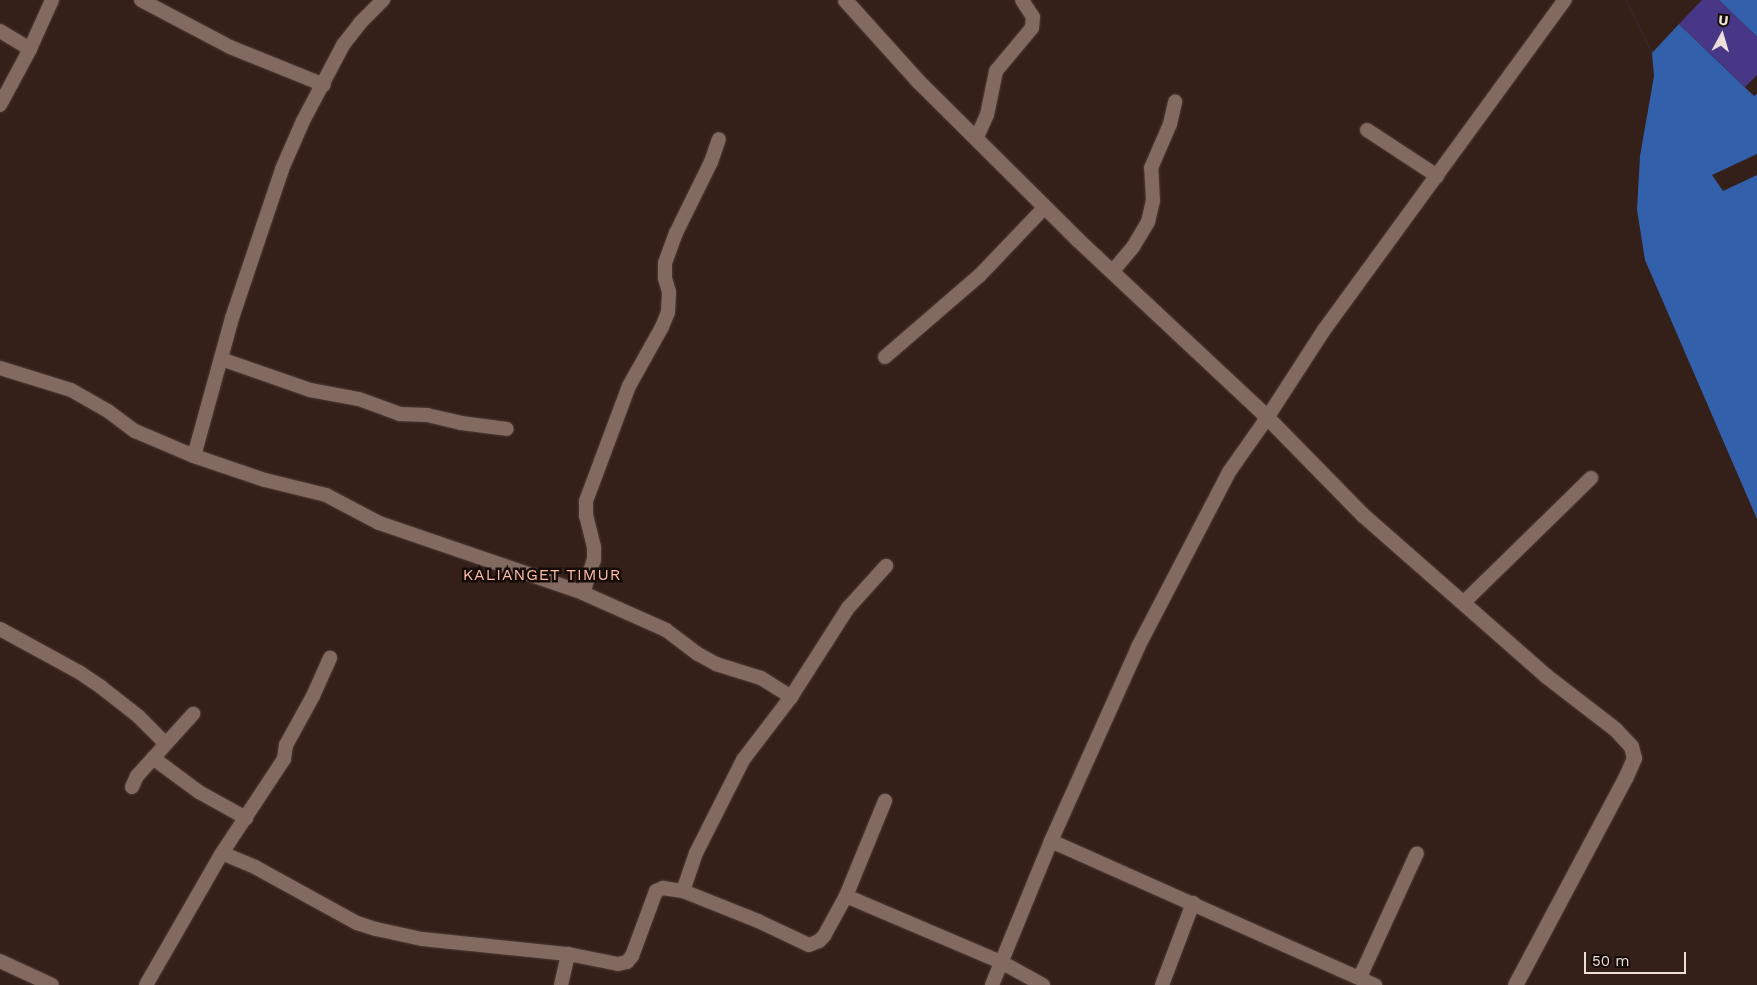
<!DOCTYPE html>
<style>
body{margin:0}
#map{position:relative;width:1757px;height:985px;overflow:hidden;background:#352019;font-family:"Work Sans",sans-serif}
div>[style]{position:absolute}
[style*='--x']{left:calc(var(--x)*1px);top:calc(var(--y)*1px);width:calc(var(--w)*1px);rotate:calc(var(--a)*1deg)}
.water>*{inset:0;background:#3360aa}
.pier>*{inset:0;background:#352019}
.building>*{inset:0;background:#483787}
.roads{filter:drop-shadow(0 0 1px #4e3c37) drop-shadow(0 0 1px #4e3c37)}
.minor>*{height:14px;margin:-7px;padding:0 7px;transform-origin:7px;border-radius:7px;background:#836a61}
.secondary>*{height:15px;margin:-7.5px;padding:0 7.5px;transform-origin:7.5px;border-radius:7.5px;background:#836a61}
span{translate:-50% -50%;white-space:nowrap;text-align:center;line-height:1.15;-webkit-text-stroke:5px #160d09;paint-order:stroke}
.quarter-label{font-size:16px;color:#fcbaaa;letter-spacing:1px}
.north{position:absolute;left:1697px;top:10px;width:50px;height:50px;-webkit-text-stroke:4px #160d09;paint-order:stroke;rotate:6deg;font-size:14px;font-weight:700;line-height:20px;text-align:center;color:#ecded9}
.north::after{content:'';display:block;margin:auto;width:18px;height:22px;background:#ecded9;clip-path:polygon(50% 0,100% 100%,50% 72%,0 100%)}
.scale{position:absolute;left:1584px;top:952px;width:102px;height:22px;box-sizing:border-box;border:2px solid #ecded9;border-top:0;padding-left:6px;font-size:15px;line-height:18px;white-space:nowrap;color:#ecded9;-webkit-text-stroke:4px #160d09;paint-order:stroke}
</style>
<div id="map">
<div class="water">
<div style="clip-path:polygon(1626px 0,1757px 0,1757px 519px,1645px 260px,1637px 210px,1640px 156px,1654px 76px,1652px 53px)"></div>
</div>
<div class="pier">
<div style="clip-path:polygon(1626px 0,1719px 0,1757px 37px,1757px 94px,1754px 96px,1679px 24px,1652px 53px)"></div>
<div style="clip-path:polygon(1757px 154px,1757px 175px,1723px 191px,1712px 175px)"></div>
</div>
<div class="building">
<div style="clip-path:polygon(1702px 0,1719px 0,1757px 37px,1757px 75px,1745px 87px,1679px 24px)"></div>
</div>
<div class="roads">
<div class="minor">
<div style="--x:141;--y:0;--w:101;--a:27.8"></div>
<div style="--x:230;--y:47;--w:101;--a:22"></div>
<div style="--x:0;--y:31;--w:35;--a:31"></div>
<div style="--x:0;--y:105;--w:64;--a:-61.8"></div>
<div style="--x:30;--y:49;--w:54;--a:-65.8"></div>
<div style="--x:1367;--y:130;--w:84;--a:33.3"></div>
<div style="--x:977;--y:137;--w:24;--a:-66"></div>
<div style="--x:987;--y:115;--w:45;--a:-78.4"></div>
<div style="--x:996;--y:71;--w:56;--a:-50.1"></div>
<div style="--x:1032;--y:28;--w:11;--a:-85"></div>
<div style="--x:1033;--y:17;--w:20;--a:-123"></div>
<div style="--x:1112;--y:272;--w:33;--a:-50"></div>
<div style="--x:1133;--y:247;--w:29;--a:-59"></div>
<div style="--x:1148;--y:222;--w:22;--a:-77"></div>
<div style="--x:1153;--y:201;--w:33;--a:-93"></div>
<div style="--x:1151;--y:168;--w:48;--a:-66.6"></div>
<div style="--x:1170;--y:124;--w:23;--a:-77"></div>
<div style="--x:885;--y:357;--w:124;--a:-40.8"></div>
<div style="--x:979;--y:276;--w:95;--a:-46.3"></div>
<div style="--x:221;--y:359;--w:94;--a:19.2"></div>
<div style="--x:310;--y:390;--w:50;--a:10.4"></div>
<div style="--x:359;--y:399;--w:44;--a:20.1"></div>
<div style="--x:400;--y:414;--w:27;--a:2"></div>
<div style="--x:427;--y:415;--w:35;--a:13"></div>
<div style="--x:461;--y:423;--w:46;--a:7.4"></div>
<div style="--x:0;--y:368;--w:74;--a:17.2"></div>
<div style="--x:71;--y:390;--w:43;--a:29.6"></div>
<div style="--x:108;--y:411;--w:34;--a:37"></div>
<div style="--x:135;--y:431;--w:64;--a:23"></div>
<div style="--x:194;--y:456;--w:75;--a:18.7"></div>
<div style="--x:265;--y:480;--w:63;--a:13.8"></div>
<div style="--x:326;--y:495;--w:60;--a:27.8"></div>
<div style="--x:379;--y:523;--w:216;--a:18.9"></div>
<div style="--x:583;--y:593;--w:91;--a:24"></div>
<div style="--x:666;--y:630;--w:40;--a:37"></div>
<div style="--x:698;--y:654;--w:21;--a:29"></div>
<div style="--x:716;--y:664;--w:47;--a:17.3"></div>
<div style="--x:761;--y:678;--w:36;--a:32"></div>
<div style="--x:791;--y:697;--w:79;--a:127.3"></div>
<div style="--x:743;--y:760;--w:104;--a:116.8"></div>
<div style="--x:696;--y:853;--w:40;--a:108.9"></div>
<div style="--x:683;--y:891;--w:81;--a:21.8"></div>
<div style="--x:758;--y:921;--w:56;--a:25.2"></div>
<div style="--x:809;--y:945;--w:11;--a:-22"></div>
<div style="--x:819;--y:941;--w:7;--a:-45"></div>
<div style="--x:824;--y:936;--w:46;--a:-61.2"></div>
<div style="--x:846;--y:896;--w:103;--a:-67.7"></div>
<div style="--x:194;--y:456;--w:143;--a:-74.6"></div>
<div style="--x:232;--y:318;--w:157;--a:-71.4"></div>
<div style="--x:282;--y:169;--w:52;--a:-66.4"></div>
<div style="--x:303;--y:121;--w:86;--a:-62.2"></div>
<div style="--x:343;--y:45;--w:28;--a:-52"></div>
<div style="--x:360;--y:23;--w:33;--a:-45"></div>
<div style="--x:583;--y:593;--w:35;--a:-72"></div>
<div style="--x:594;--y:560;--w:13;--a:-90"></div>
<div style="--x:594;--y:547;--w:32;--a:-104"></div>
<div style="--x:586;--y:516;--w:15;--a:-90"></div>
<div style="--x:586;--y:501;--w:123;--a:-69.5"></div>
<div style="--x:629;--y:386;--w:68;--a:-60.8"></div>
<div style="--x:662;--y:327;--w:16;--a:-68"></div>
<div style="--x:668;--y:312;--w:20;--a:-87"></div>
<div style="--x:669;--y:292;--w:15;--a:-106"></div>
<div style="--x:665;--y:278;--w:15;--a:-90"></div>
<div style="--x:665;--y:263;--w:32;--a:-70"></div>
<div style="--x:676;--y:233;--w:79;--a:-63.8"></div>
<div style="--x:711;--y:162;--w:24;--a:-71"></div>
<div style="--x:1463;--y:603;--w:179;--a:-44.3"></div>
<div style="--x:0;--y:629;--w:90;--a:28.6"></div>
<div style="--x:79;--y:672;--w:27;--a:34"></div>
<div style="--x:101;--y:687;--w:47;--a:38.1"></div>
<div style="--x:138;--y:716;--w:38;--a:45"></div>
<div style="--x:791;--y:697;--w:106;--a:-57.4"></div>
<div style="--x:848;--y:608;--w:57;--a:-47.9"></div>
<div style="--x:153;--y:758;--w:57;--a:36.5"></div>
<div style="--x:199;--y:792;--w:54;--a:29"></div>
<div style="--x:132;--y:787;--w:12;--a:-66"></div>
<div style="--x:137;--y:776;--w:84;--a:-47.9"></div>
<div style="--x:1051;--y:841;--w:355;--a:24"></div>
<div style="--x:222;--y:853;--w:36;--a:23"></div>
<div style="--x:255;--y:867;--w:116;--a:28.8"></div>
<div style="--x:357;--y:923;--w:20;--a:18"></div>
<div style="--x:376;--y:929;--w:47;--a:12.3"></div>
<div style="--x:422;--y:939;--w:147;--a:5.9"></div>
<div style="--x:568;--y:954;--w:51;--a:11.3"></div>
<div style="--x:618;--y:964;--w:9;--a:-13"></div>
<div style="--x:627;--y:962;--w:8;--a:-50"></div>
<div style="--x:632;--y:956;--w:69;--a:-69.7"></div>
<div style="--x:656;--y:891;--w:8;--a:-23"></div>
<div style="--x:663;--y:888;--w:20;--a:9"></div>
<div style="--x:846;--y:896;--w:168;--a:23.1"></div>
<div style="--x:1001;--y:962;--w:48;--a:28.7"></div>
<div style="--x:0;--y:961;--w:57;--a:24.8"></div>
<div style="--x:1360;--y:977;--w:136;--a:-65.3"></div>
<div style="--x:146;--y:985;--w:152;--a:-60.1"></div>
<div style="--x:222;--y:853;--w:113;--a:-56.6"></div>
<div style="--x:284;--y:759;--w:14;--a:-82"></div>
<div style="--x:286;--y:745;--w:56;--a:-61.1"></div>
<div style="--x:313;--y:696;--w:42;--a:-65.9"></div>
<div style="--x:561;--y:985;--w:32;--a:-77"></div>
<div style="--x:992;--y:985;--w:156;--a:-67.7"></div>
<div style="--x:1051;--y:841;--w:213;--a:-65.8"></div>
<div style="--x:1138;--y:647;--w:197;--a:-62.5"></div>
<div style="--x:1229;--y:472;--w:66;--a:-54.9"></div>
<div style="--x:1267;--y:418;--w:105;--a:-57.1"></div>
<div style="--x:1324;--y:330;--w:409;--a:-53.9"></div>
<div style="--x:1162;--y:985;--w:88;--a:-69.3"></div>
</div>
<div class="secondary">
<div style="--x:845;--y:0;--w:109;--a:48"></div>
<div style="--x:918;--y:81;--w:224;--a:44.8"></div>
<div style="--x:1077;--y:239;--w:253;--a:43.1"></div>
<div style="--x:1262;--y:412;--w:144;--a:45.6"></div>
<div style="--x:1363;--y:515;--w:242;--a:41.3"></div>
<div style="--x:1545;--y:675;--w:88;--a:37.6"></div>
<div style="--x:1615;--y:729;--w:23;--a:47"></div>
<div style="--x:1631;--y:746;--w:12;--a:76"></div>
<div style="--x:1634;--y:758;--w:22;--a:114"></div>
<div style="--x:1625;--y:778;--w:234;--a:118"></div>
</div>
</div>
<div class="quarter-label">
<span style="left:542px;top:575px">KALIANGET TIMUR</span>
</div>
<div class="north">U</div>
<div class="scale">50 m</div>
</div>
